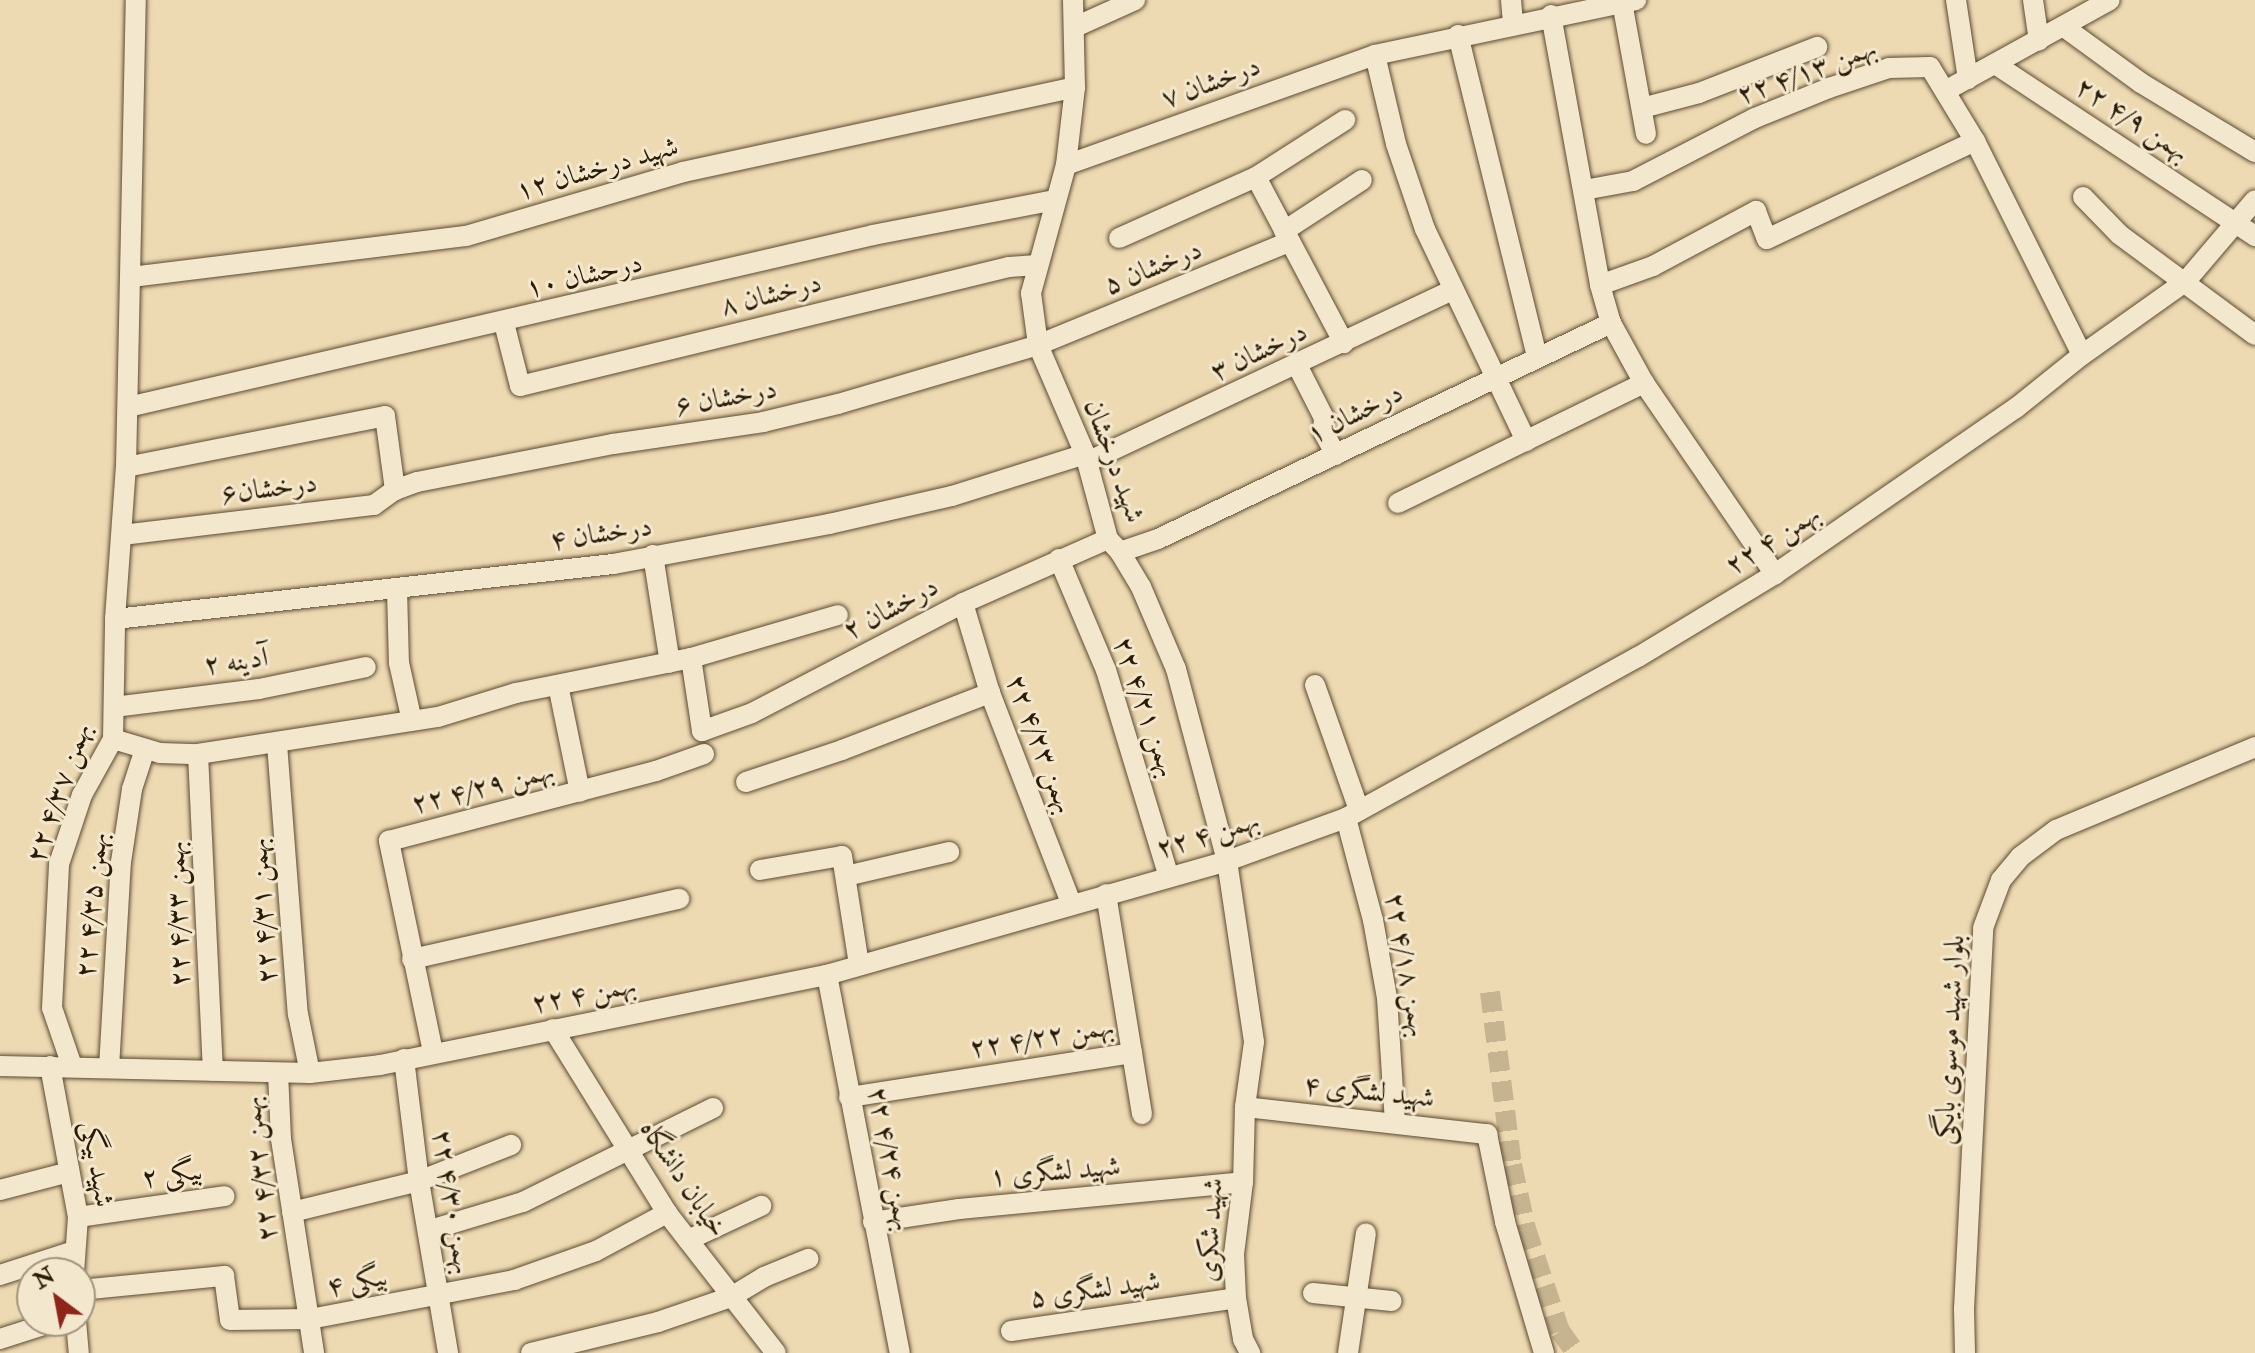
<!DOCTYPE html>
<meta charset="utf-8">
<style>
body{margin:0}
#map{position:relative;width:2255px;height:1353px;overflow:hidden;background:#eddab3;font-family:"IM FELL Double Pica",Amiri,serif}
div>[style]{position:absolute}
[style*='--x']{left:calc(var(--x)*1px);top:calc(var(--y)*1px);width:calc(var(--w)*1px);rotate:calc(var(--a)*1deg)}
.minor-tunnel>*{height:20px;margin-top:-10px;transform-origin:0;background:repeating-linear-gradient(90deg,#c6b490 0 20px,transparent 0 30px)}
.roads{filter:drop-shadow(0 0 2px #5c4b30) drop-shadow(0 0 2px #5c4b30)}
.minor>*{height:20px;margin:-10px;padding:0 10px;transform-origin:10px;border-radius:10px;background:#f3e7ce}
span{translate:-50% -50%;white-space:nowrap;text-align:center;line-height:1.15;-webkit-text-stroke:6px #f3e7ce;paint-order:stroke}
.street-label{font-size:28px;color:#2b1b04}
.north{position:absolute;left:16px;top:1257px;width:80px;height:80px;box-sizing:border-box;background:#f3e7ce;border:2px solid #a3957d;border-radius:50%;rotate:328deg;font-size:22px;font-weight:700;line-height:32px;text-align:center;color:#2b1b04}
.north::after{content:'';display:block;margin:auto;width:28px;height:36px;background:#8f2418;clip-path:polygon(50% 0,100% 100%,50% 72%,0 100%)}
</style>
<div id="map">
<div class="minor-tunnel">
<div style="--x:1490;--y:992;--w:174;--a:82.8"></div>
<div style="--x:1512;--y:1165;--w:66;--a:77.7"></div>
<div style="--x:1526;--y:1229;--w:108;--a:71.6"></div>
<div style="--x:1560;--y:1331;--w:27;--a:54"></div>
</div>
<div class="roads">
<div class="minor">
<div style="--x:1073;--y:0;--w:87;--a:88.7"></div>
<div style="--x:1075;--y:87;--w:79;--a:96.6"></div>
<div style="--x:1066;--y:165;--w:133;--a:105.3"></div>
<div style="--x:1031;--y:293;--w:52;--a:82.3"></div>
<div style="--x:1038;--y:345;--w:119;--a:66.7"></div>
<div style="--x:1085;--y:454;--w:88;--a:74.9"></div>
<div style="--x:1108;--y:539;--w:18;--a:47"></div>
<div style="--x:1120;--y:552;--w:41;--a:59"></div>
<div style="--x:1141;--y:587;--w:89;--a:66.9"></div>
<div style="--x:1176;--y:669;--w:199;--a:75.1"></div>
<div style="--x:1227;--y:861;--w:183;--a:81.5"></div>
<div style="--x:1254;--y:1042;--w:66;--a:97.9"></div>
<div style="--x:1245;--y:1107;--w:75;--a:91.5"></div>
<div style="--x:1243;--y:1182;--w:73;--a:97.1"></div>
<div style="--x:1234;--y:1254;--w:44;--a:87.4"></div>
<div style="--x:1236;--y:1298;--w:42;--a:80.3"></div>
<div style="--x:1243;--y:1339;--w:16;--a:63"></div>
<div style="--x:1511;--y:0;--w:23;--a:85"></div>
<div style="--x:1956;--y:0;--w:80;--a:81.4"></div>
<div style="--x:2033;--y:0;--w:41;--a:81.7"></div>
<div style="--x:1622;--y:2;--w:134;--a:79.7"></div>
<div style="--x:1551;--y:15;--w:274;--a:79.7"></div>
<div style="--x:1600;--y:285;--w:40;--a:74"></div>
<div style="--x:1611;--y:323;--w:68;--a:61.2"></div>
<div style="--x:1644;--y:383;--w:232;--a:55.6"></div>
<div style="--x:1075;--y:27;--w:66;--a:-24.2"></div>
<div style="--x:2064;--y:27;--w:95;--a:36"></div>
<div style="--x:2141;--y:83;--w:133;--a:31.2"></div>
<div style="--x:1458;--y:35;--w:332;--a:76.2"></div>
<div style="--x:1375;--y:55;--w:91;--a:76.7"></div>
<div style="--x:1396;--y:144;--w:90;--a:71.2"></div>
<div style="--x:1425;--y:229;--w:235;--a:64.5"></div>
<div style="--x:1995;--y:64;--w:312;--a:33.5"></div>
<div style="--x:1945;--y:91;--w:188;--a:-28.9"></div>
<div style="--x:1642;--y:108;--w:59;--a:-14.7"></div>
<div style="--x:1699;--y:93;--w:127;--a:-21.3"></div>
<div style="--x:1066;--y:165;--w:328;--a:-19.6"></div>
<div style="--x:1375;--y:55;--w:267;--a:-11.9"></div>
<div style="--x:1256;--y:177;--w:188;--a:62.1"></div>
<div style="--x:1584;--y:190;--w:50;--a:-10.4"></div>
<div style="--x:1633;--y:181;--w:137;--a:-27.3"></div>
<div style="--x:1755;--y:118;--w:80;--a:-22.1"></div>
<div style="--x:1829;--y:88;--w:63;--a:-18.4"></div>
<div style="--x:1889;--y:68;--w:41;--a:-1.4"></div>
<div style="--x:1930;--y:67;--w:87;--a:58.7"></div>
<div style="--x:1975;--y:141;--w:239;--a:63.4"></div>
<div style="--x:2083;--y:197;--w:53;--a:45.8"></div>
<div style="--x:2120;--y:235;--w:168;--a:36.5"></div>
<div style="--x:1284;--y:231;--w:93;--a:-33.2"></div>
<div style="--x:1119;--y:238;--w:150;--a:-24"></div>
<div style="--x:1256;--y:177;--w:106;--a:-32.6"></div>
<div style="--x:131;--y:277;--w:337;--a:-7"></div>
<div style="--x:466;--y:236;--w:226;--a:-16.4"></div>
<div style="--x:683;--y:172;--w:401;--a:-12.2"></div>
<div style="--x:1600;--y:285;--w:56;--a:-19.7"></div>
<div style="--x:1653;--y:266;--w:117;--a:-28.1"></div>
<div style="--x:1756;--y:211;--w:30;--a:69"></div>
<div style="--x:1767;--y:239;--w:230;--a:-25.2"></div>
<div style="--x:504;--y:323;--w:65;--a:75.7"></div>
<div style="--x:520;--y:386;--w:503;--a:-13.68"></div>
<div style="--x:1009;--y:267;--w:28;--a:-4"></div>
<div style="--x:1297;--y:365;--w:59;--a:63"></div>
<div style="--x:1324;--y:418;--w:13;--a:94"></div>
<div style="--x:1323;--y:431;--w:27;--a:62"></div>
<div style="--x:128;--y:407;--w:765;--a:-13"></div>
<div style="--x:873;--y:235;--w:184;--a:-10.9"></div>
<div style="--x:1087;--y:462;--w:404;--a:-25.2"></div>
<div style="--x:126;--y:467;--w:264;--a:-11.1"></div>
<div style="--x:385;--y:416;--w:75;--a:82.3"></div>
<div style="--x:1398;--y:503;--w:274;--a:-26"></div>
<div style="--x:122;--y:535;--w:254;--a:-6.8"></div>
<div style="--x:374;--y:505;--w:26;--a:-36"></div>
<div style="--x:395;--y:490;--w:23;--a:-20"></div>
<div style="--x:417;--y:482;--w:200;--a:-11"></div>
<div style="--x:613;--y:444;--w:152;--a:-8.3"></div>
<div style="--x:763;--y:422;--w:77;--a:-13.5"></div>
<div style="--x:838;--y:404;--w:209;--a:-16.4"></div>
<div style="--x:1038;--y:345;--w:271;--a:-22.3"></div>
<div style="--x:1120;--y:552;--w:40;--a:-18.9"></div>
<div style="--x:1158;--y:539;--w:502;--a:-25.49"></div>
<div style="--x:653;--y:555;--w:109;--a:81.1"></div>
<div style="--x:1059;--y:559;--w:121;--a:67.1"></div>
<div style="--x:1106;--y:670;--w:216;--a:73.1"></div>
<div style="--x:397;--y:589;--w:74;--a:88.5"></div>
<div style="--x:399;--y:663;--w:59;--a:77.4"></div>
<div style="--x:963;--y:603;--w:94;--a:73.3"></div>
<div style="--x:990;--y:693;--w:225;--a:68.9"></div>
<div style="--x:115;--y:619;--w:501;--a:-6.3"></div>
<div style="--x:613;--y:564;--w:220;--a:-10.5"></div>
<div style="--x:829;--y:524;--w:126;--a:-12.8"></div>
<div style="--x:952;--y:496;--w:139;--a:-17.5"></div>
<div style="--x:691;--y:658;--w:74;--a:81.4"></div>
<div style="--x:702;--y:731;--w:53;--a:-19.8"></div>
<div style="--x:752;--y:713;--w:238;--a:-27.5"></div>
<div style="--x:963;--y:603;--w:158;--a:-23.8"></div>
<div style="--x:558;--y:685;--w:109;--a:78.4"></div>
<div style="--x:1315;--y:685;--w:133;--a:70.6"></div>
<div style="--x:114;--y:707;--w:146;--a:-7.1"></div>
<div style="--x:259;--y:689;--w:109;--a:-11.6"></div>
<div style="--x:113;--y:739;--w:49;--a:16.6"></div>
<div style="--x:160;--y:753;--w:38;--a:2"></div>
<div style="--x:198;--y:754;--w:243;--a:-8.8"></div>
<div style="--x:438;--y:717;--w:82;--a:-17.1"></div>
<div style="--x:516;--y:693;--w:178;--a:-11.3"></div>
<div style="--x:691;--y:658;--w:153;--a:-16.3"></div>
<div style="--x:277;--y:744;--w:271;--a:85.6"></div>
<div style="--x:298;--y:1014;--w:60;--a:78.5"></div>
<div style="--x:198;--y:754;--w:317;--a:87.3"></div>
<div style="--x:746;--y:782;--w:101;--a:-18.4"></div>
<div style="--x:842;--y:750;--w:159;--a:-21.1"></div>
<div style="--x:1346;--y:818;--w:106;--a:75.2"></div>
<div style="--x:1373;--y:920;--w:79;--a:79.8"></div>
<div style="--x:1387;--y:998;--w:125;--a:86.3"></div>
<div style="--x:760;--y:870;--w:83;--a:-9.7"></div>
<div style="--x:842;--y:856;--w:110;--a:81.1"></div>
<div style="--x:846;--y:876;--w:106;--a:-13.1"></div>
<div style="--x:412;--y:959;--w:274;--a:-12.7"></div>
<div style="--x:827;--y:975;--w:385;--a:79.1"></div>
<div style="--x:553;--y:1029;--w:216;--a:58.2"></div>
<div style="--x:667;--y:1213;--w:177;--a:52.1"></div>
<div style="--x:433;--y:1052;--w:216;--a:-101.8"></div>
<div style="--x:389;--y:841;--w:276;--a:-14.7"></div>
<div style="--x:656;--y:771;--w:51;--a:-19.5"></div>
<div style="--x:1132;--y:1053;--w:62;--a:80.7"></div>
<div style="--x:404;--y:1059;--w:123;--a:83"></div>
<div style="--x:419;--y:1181;--w:174;--a:80.4"></div>
<div style="--x:0;--y:1066;--w:310;--a:1.3"></div>
<div style="--x:310;--y:1073;--w:70;--a:-6.5"></div>
<div style="--x:380;--y:1065;--w:456;--a:-11.4"></div>
<div style="--x:827;--y:975;--w:416;--a:-15.9"></div>
<div style="--x:1227;--y:861;--w:127;--a:-19.9"></div>
<div style="--x:1346;--y:818;--w:333;--a:-28.9"></div>
<div style="--x:1638;--y:657;--w:160;--a:-31.2"></div>
<div style="--x:1775;--y:574;--w:293;--a:-34.6"></div>
<div style="--x:2016;--y:408;--w:85;--a:-38.8"></div>
<div style="--x:2082;--y:355;--w:128;--a:-35.4"></div>
<div style="--x:2186;--y:281;--w:106;--a:-49.6"></div>
<div style="--x:50;--y:1066;--w:154;--a:79.5"></div>
<div style="--x:78;--y:1217;--w:56;--a:94.1"></div>
<div style="--x:72;--y:1066;--w:61;--a:-109"></div>
<div style="--x:52;--y:1008;--w:144;--a:-87.2"></div>
<div style="--x:59;--y:864;--w:73;--a:-71.6"></div>
<div style="--x:82;--y:795;--w:64;--a:-61"></div>
<div style="--x:113;--y:739;--w:120;--a:-89"></div>
<div style="--x:115;--y:619;--w:152;--a:-85.9"></div>
<div style="--x:126;--y:467;--w:467;--a:-88.8"></div>
<div style="--x:109;--y:1068;--w:206;--a:-86.7"></div>
<div style="--x:121;--y:862;--w:74;--a:-81.4"></div>
<div style="--x:132;--y:789;--w:42;--a:-72"></div>
<div style="--x:278;--y:1073;--w:66;--a:87.4"></div>
<div style="--x:281;--y:1139;--w:217;--a:81.2"></div>
<div style="--x:849;--y:1097;--w:286;--a:-8.8"></div>
<div style="--x:1132;--y:1053;--w:161;--a:-99.3"></div>
<div style="--x:1245;--y:1107;--w:244;--a:6.4"></div>
<div style="--x:1487;--y:1134;--w:90;--a:78.4"></div>
<div style="--x:1505;--y:1222;--w:137;--a:73.4"></div>
<div style="--x:0;--y:1190;--w:71;--a:-14.6"></div>
<div style="--x:292;--y:1212;--w:131;--a:-13.7"></div>
<div style="--x:419;--y:1181;--w:99;--a:-21.4"></div>
<div style="--x:78;--y:1217;--w:148;--a:-8.1"></div>
<div style="--x:873;--y:1222;--w:87;--a:-8.6"></div>
<div style="--x:959;--y:1209;--w:285;--a:-5.4"></div>
<div style="--x:430;--y:1230;--w:97;--a:-16.8"></div>
<div style="--x:523;--y:1202;--w:212;--a:-26.3"></div>
<div style="--x:688;--y:1240;--w:81;--a:-25"></div>
<div style="--x:0;--y:1275;--w:78;--a:-18"></div>
<div style="--x:80;--y:1290;--w:145;--a:-5.6"></div>
<div style="--x:224;--y:1276;--w:44;--a:82.2"></div>
<div style="--x:230;--y:1320;--w:80;--a:-0.7"></div>
<div style="--x:310;--y:1319;--w:208;--a:-10.8"></div>
<div style="--x:514;--y:1280;--w:87;--a:-19.5"></div>
<div style="--x:596;--y:1251;--w:81;--a:-28.2"></div>
<div style="--x:1313;--y:1293;--w:79;--a:5.8"></div>
<div style="--x:76;--y:1321;--w:32;--a:85"></div>
<div style="--x:1011;--y:1331;--w:227;--a:-8.3"></div>
<div style="--x:0;--y:1339;--w:59;--a:-17.8"></div>
<div style="--x:531;--y:1353;--w:131;--a:-13.7"></div>
<div style="--x:658;--y:1322;--w:77;--a:-18.9"></div>
<div style="--x:731;--y:1297;--w:39;--a:-31"></div>
<div style="--x:764;--y:1277;--w:48;--a:-22.2"></div>
<div style="--x:1348;--y:1353;--w:121;--a:-81.5"></div>
<div style="--x:1965;--y:1353;--w:44;--a:-91.3"></div>
<div style="--x:1964;--y:1309;--w:381;--a:-87.1"></div>
<div style="--x:1983;--y:928;--w:51;--a:-69.4"></div>
<div style="--x:2001;--y:880;--w:30;--a:-50"></div>
<div style="--x:2020;--y:857;--w:45;--a:-36.9"></div>
<div style="--x:2056;--y:830;--w:216;--a:-22.6"></div>
</div>
</div>
<div class="street-label">
<span style="left:1807px;top:72px;rotate:-20deg">۲۲ بهمن ۴/۱۳</span>
<span style="left:1211px;top:83px;rotate:-20deg">درخشان ۷</span>
<span style="left:2132px;top:120px;rotate:33deg">۲۲ بهمن ۴/۹</span>
<span style="left:597px;top:169px;rotate:-16deg">شهید درخشان ۱۲</span>
<span style="left:1153px;top:268px;rotate:-22deg">درخشان ۵</span>
<span style="left:584px;top:276px;rotate:-13deg">درحشان ۱۰</span>
<span style="left:771px;top:295px;rotate:-14deg">درخشان ۸</span>
<span style="left:1259px;top:352px;rotate:-25deg">درخشان ۳</span>
<span style="left:726px;top:398px;rotate:-10deg">درخشان ۶</span>
<span style="left:1355px;top:414px;rotate:-26deg">درخشان ۱</span>
<span style="left:1114px;top:461px;rotate:70deg">شهید درخشان</span>
<span style="left:269px;top:489px;rotate:-7deg">درخشان۶</span>
<span style="left:601px;top:534px;rotate:-8deg">درخشان ۴</span>
<span style="left:1773px;top:540px;rotate:-33deg">۲۲ بهمن ۴</span>
<span style="left:891px;top:609px;rotate:-28deg">درخشان ۲</span>
<span style="left:236px;top:662px;rotate:-8deg">آدینه ۲</span>
<span style="left:1145px;top:707px;rotate:71deg">۲۲ بهمن ۴/۲۱</span>
<span style="left:1040px;top:744px;rotate:69deg">۲۲ بهمن ۴/۲۳</span>
<span style="left:483px;top:788px;rotate:-14deg">۲۲ بهمن ۴/۲۹</span>
<span style="left:59px;top:793px;rotate:-71deg">۲۲ بهمن ۴/۳۷</span>
<span style="left:1208px;top:835px;rotate:-17deg">۲۲ بهمن ۴</span>
<span style="left:92px;top:905px;rotate:-85deg">۲۲ بهمن ۴/۳۵</span>
<span style="left:263px;top:911px;rotate:-94deg">۲۲ بهمن ۴/۳۱</span>
<span style="left:178px;top:914px;rotate:-92deg">۲۲ بهمن ۴/۳۳</span>
<span style="left:1406px;top:965px;rotate:80deg">۲۲ بهمن ۴/۱۸</span>
<span style="left:584px;top:995px;rotate:-11deg">۲۲ بهمن ۴</span>
<span style="left:1042px;top:1038px;rotate:-9deg">۲۲ بهمن ۴/۲۲</span>
<span style="left:1950px;top:1040px;rotate:-87deg">بلوار شهید موسوی بایگی</span>
<span style="left:1369px;top:1092px;rotate:6deg">شهید لشگری ۴</span>
<span style="left:890px;top:1159px;rotate:79deg">۲۲ بهمن ۴/۲۴</span>
<span style="left:97px;top:1164px;rotate:80deg">شهید بیگی</span>
<span style="left:260px;top:1169px;rotate:-97deg">۲۲ بهمن ۴/۳۲</span>
<span style="left:1055px;top:1172px;rotate:-5deg">شهید لشگری ۱</span>
<span style="left:172px;top:1175px;rotate:-8deg">بیگی ۲</span>
<span style="left:683px;top:1179px;rotate:56deg">خیابان دانشگاه</span>
<span style="left:452px;top:1202px;rotate:81deg">۲۲ بهمن ۴/۳۰</span>
<span style="left:1211px;top:1230px;rotate:-87deg">شهید شکری</span>
<span style="left:357px;top:1282px;rotate:-11deg">بیگی ۴</span>
<span style="left:1095px;top:1290px;rotate:-8deg">شهید لشگری ۵</span>
</div>
<div class="north">N</div>
</div>
